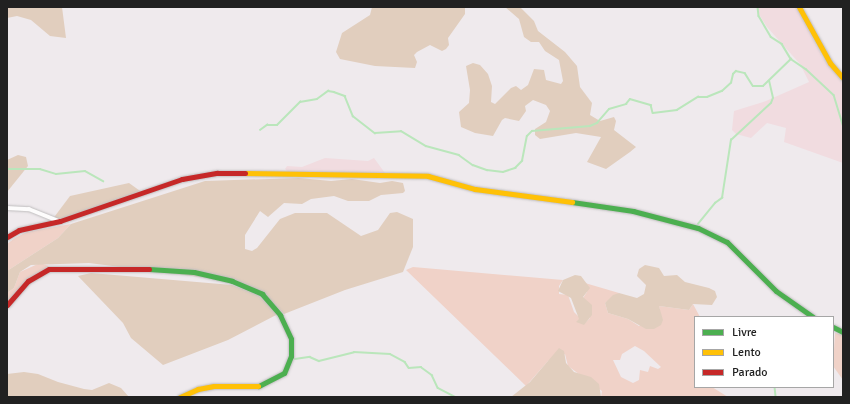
<!DOCTYPE html>
<style>
body{margin:0}
#map{position:relative;width:850px;height:404px;overflow:hidden;background:#efeaed;font-family:Signika,sans-serif}
div>[style]{position:absolute}
[style*='--x']{left:calc(var(--x)*1px);top:calc(var(--y)*1px);width:calc(var(--w)*1px);rotate:calc(var(--a)*1deg)}
.farmland>*{inset:0;background:#f1dce0}
.grass>*{inset:0;background:#f0d2c8}
.forest>*{inset:0;background:#e1cebe}
.stream>*{height:1.5px;margin:-0.75px;padding:0 0.75px;transform-origin:0.75px;border-radius:0.75px;background:#bae6bb}
.roads{filter:drop-shadow(0 0 1px #bfbdbe) drop-shadow(0 0 1px #bfbdbe)}
.street>*{height:3.5px;margin:-1.75px;padding:0 1.75px;transform-origin:1.75px;border-radius:1.75px;background:#fdfcfc}
.fast>*{height:5px;margin:-2.5px;padding:0 2.5px;transform-origin:2.5px;border-radius:2.5px;background:#4caf50}
.slow>*{height:5px;margin:-2.5px;padding:0 2.5px;transform-origin:2.5px;border-radius:2.5px;background:#ffc107}
.jam>*{height:5px;margin:-2.5px;padding:0 2.5px;transform-origin:2.5px;border-radius:2.5px;background:#c62828}
span{translate:-50% -50%;white-space:nowrap;text-align:center;line-height:1.15;-webkit-text-stroke:3.5px #fff;paint-order:stroke}
.frame{position:absolute;inset:0;border:8px solid #212121;pointer-events:none}
.legend{position:absolute;left:694px;top:316px;width:140px;height:72px;box-sizing:border-box;background:#fff;border:1px solid #a6a6a6;margin:0;padding:5px 7px;list-style:none;font-size:12px;color:#212121}
.legend li{display:flex;align-items:center;gap:8px;height:20px}
.legend b{width:20px;border:1px solid #a6a6a6}
</style>
<div id="map">
<div class="farmland">
<div style="clip-path:polygon(758px 7px,796px 7px,823px 58px,843px 83px,843px 163px,784px 142px,786px 128px,767px 123px,751px 138px,736px 134px,732px 130px,734px 111px,766px 101px,809px 82px,800px 64px,767px 27px,758px 13px)"></div>
<div style="clip-path:polygon(325px 158px,368px 161px,374px 158px,385px 173px,288px 172px,285px 169px,287px 166px,302px 167px)"></div>
</div>
<div class="grass">
<div style="clip-path:polygon(71px 224px,58px 238px,7px 271px,7px 244px,15px 238px,27px 232px)"></div>
<div style="clip-path:polygon(40px 263px,49px 266px,15px 295px,7px 308px,7px 293px,14px 288px,20px 272px)"></div>
<div style="clip-path:polygon(evenodd,413px 267px,563px 280px,559px 286px,559px 294px,568px 295px,574px 312px,585px 323px,590px 318px,588px 303px,583px 298px,587px 292px,585px 283px,619px 293px,605px 303px,608px 313px,628px 319px,639px 326px,660px 311px,659px 306px,689px 310px,693px 304px,700px 317px,695px 317px,695px 387px,712px 387px,728px 397px,601px 397px,602px 391px,568px 366px,565px 354px,548px 361px,526px 386px,406px 270px,413px 267px,635px 346px,644px 351px,661px 367px,658px 369px,650px 366px,648px 372px,640px 370px,639px 380px,633px 383px,621px 377px,613px 360px,620px 360px,622px 354px,635px 346px)"></div>
<div style="clip-path:polygon(835px 333px,843px 335px,843px 380px,833px 366px)"></div>
</div>
<div class="forest">
<div style="clip-path:polygon(7px 7px,62px 7px,66px 38px,50px 36px,31px 20px,17px 16px,7px 18px)"></div>
<div style="clip-path:polygon(372px 7px,465px 7px,465px 14px,448px 38px,449px 45px,446px 49px,442px 51px,430px 45px,417px 52px,414px 55px,417px 62px,415px 68px,375px 66px,340px 59px,336px 52px,342px 33px,370px 15px)"></div>
<div style="clip-path:polygon(505px 7px,520px 7px,534px 21px,538px 31px,565px 52px,577px 66px,580px 87px,592px 103px,590px 115px,600px 121px,614px 117px,616px 121px,614px 130px,636px 147px,630px 152px,606px 169px,587px 162px,601px 137px,576px 133px,540px 139px,535px 135px,535px 129px,546px 122px,550px 111px,546px 105px,533px 100px,525px 106px,526px 111px,519px 121px,505px 118px,502px 120px,493px 136px,475px 133px,461px 127px,459px 112px,469px 103px,470px 90px,466px 66px,473px 63px,480px 65px,488px 74px,492px 86px,491px 102px,495px 104px,511px 88px,516px 86px,521px 90px,528px 85px,534px 69px,544px 70px,546px 80px,561px 84px,563px 81px,559px 60px,545px 51px,539px 42px,531px 42px,524px 37px,519px 19px)"></div>
<div style="clip-path:polygon(18px 155px,26px 157px,28px 166px,7px 192px,7px 160px)"></div>
<div style="clip-path:polygon(299px 178px,331px 181px,352px 179px,380px 183px,392px 181px,403px 183px,405px 191px,403px 193px,381px 195px,369px 201px,348px 201px,334px 196px,311px 199px,302px 204px,284px 203px,268px 217px,260px 211px,245px 235px,245px 249px,252px 251px,257px 248px,280px 219px,295px 213px,327px 213px,361px 236px,378px 230px,390px 213px,397px 212px,413px 219px,413px 247px,403px 272px,345px 290px,284px 314px,262px 293px,239px 282px,89px 263px,31px 265px,20px 272px,14px 288px,7px 293px,7px 271px,58px 238px,71px 224px,205px 181px)"></div>
<div style="clip-path:polygon(129px 183px,143px 193px,77px 216px,52px 220px,70px 196px)"></div>
<div style="clip-path:polygon(645px 265px,659px 268px,664px 276px,677px 275px,685px 282px,709px 288px,715px 291px,717px 297px,712px 305px,693px 304px,689px 310px,659px 306px,663px 320px,661px 325px,654px 329px,646px 329px,628px 319px,608px 313px,605px 303px,613px 295px,619px 293px,637px 298px,644px 294px,646px 285px,637px 276px,639px 269px)"></div>
<div style="clip-path:polygon(91px 273px,232px 285px,258px 295px,278px 314px,228px 340px,163px 365px,131px 338px,123px 323px,78px 276px)"></div>
<div style="clip-path:polygon(575px 275px,581px 276px,590px 288px,583px 297px,592px 305px,592px 315px,584px 325px,576px 322px,579px 319px,571px 298px,558px 291px,563px 280px)"></div>
<div style="clip-path:polygon(559px 348px,564px 351px,566px 363px,574px 372px,591px 377px,599px 384px,601px 397px,511px 397px,530px 382px)"></div>
<div style="clip-path:polygon(24px 372px,38px 374px,58px 382px,84px 389px,92px 390px,109px 383px,121px 388px,129px 397px,7px 397px,7px 374px)"></div>
</div>
<div class="stream">
<div style="--x:758;--y:7;--w:9;--a:84"></div>
<div style="--x:759;--y:16;--w:24;--a:60"></div>
<div style="--x:771;--y:37;--w:13;--a:32"></div>
<div style="--x:782;--y:44;--w:17;--a:59"></div>
<div style="--x:791;--y:59;--w:18;--a:34"></div>
<div style="--x:806;--y:69;--w:38;--a:43"></div>
<div style="--x:834;--y:95;--w:31;--a:73"></div>
<div style="--x:260;--y:130;--w:9;--a:-36"></div>
<div style="--x:267;--y:125;--w:10;--a:0"></div>
<div style="--x:277;--y:125;--w:33;--a:-45"></div>
<div style="--x:300;--y:102;--w:17;--a:-10"></div>
<div style="--x:317;--y:99;--w:14;--a:-36"></div>
<div style="--x:328;--y:91;--w:6;--a:9"></div>
<div style="--x:334;--y:92;--w:12;--a:20"></div>
<div style="--x:345;--y:96;--w:22;--a:68"></div>
<div style="--x:353;--y:116;--w:28;--a:38"></div>
<div style="--x:375;--y:133;--w:26;--a:-4"></div>
<div style="--x:401;--y:131;--w:29;--a:31"></div>
<div style="--x:426;--y:146;--w:34;--a:15"></div>
<div style="--x:459;--y:155;--w:17;--a:36"></div>
<div style="--x:473;--y:165;--w:15;--a:20"></div>
<div style="--x:487;--y:170;--w:16;--a:7"></div>
<div style="--x:503;--y:172;--w:13;--a:-18"></div>
<div style="--x:515;--y:168;--w:10;--a:-45"></div>
<div style="--x:522;--y:161;--w:25;--a:-79"></div>
<div style="--x:527;--y:136;--w:7;--a:-45"></div>
<div style="--x:532;--y:131;--w:58;--a:-4.9"></div>
<div style="--x:590;--y:126;--w:8;--a:-23"></div>
<div style="--x:597;--y:123;--w:18;--a:-49"></div>
<div style="--x:609;--y:109;--w:18;--a:-16"></div>
<div style="--x:626;--y:104;--w:6;--a:-51"></div>
<div style="--x:630;--y:99;--w:22;--a:16"></div>
<div style="--x:651;--y:105;--w:8;--a:76"></div>
<div style="--x:653;--y:113;--w:24;--a:-7"></div>
<div style="--x:677;--y:110;--w:25;--a:-32"></div>
<div style="--x:698;--y:97;--w:9;--a:0"></div>
<div style="--x:707;--y:97;--w:16;--a:-22"></div>
<div style="--x:722;--y:91;--w:12;--a:-42"></div>
<div style="--x:731;--y:83;--w:9;--a:-77"></div>
<div style="--x:733;--y:74;--w:4;--a:-45"></div>
<div style="--x:736;--y:71;--w:9;--a:13"></div>
<div style="--x:745;--y:73;--w:15;--a:58"></div>
<div style="--x:753;--y:86;--w:10;--a:0"></div>
<div style="--x:763;--y:86;--w:39;--a:-44"></div>
<div style="--x:7;--y:169;--w:33;--a:0"></div>
<div style="--x:40;--y:169;--w:17;--a:17"></div>
<div style="--x:56;--y:174;--w:29;--a:-6"></div>
<div style="--x:85;--y:171;--w:21;--a:29"></div>
<div style="--x:698;--y:224;--w:27;--a:-51"></div>
<div style="--x:715;--y:203;--w:9;--a:-36"></div>
<div style="--x:722;--y:198;--w:59;--a:-81.2"></div>
<div style="--x:731;--y:140;--w:54;--a:-42.8"></div>
<div style="--x:771;--y:103;--w:5;--a:-68"></div>
<div style="--x:773;--y:98;--w:17;--a:-103"></div>
<div style="--x:295;--y:359;--w:15;--a:-8"></div>
<div style="--x:310;--y:357;--w:10;--a:24"></div>
<div style="--x:319;--y:361;--w:36;--a:-14"></div>
<div style="--x:354;--y:352;--w:36;--a:3"></div>
<div style="--x:390;--y:354;--w:17;--a:28"></div>
<div style="--x:405;--y:362;--w:7;--a:56"></div>
<div style="--x:409;--y:368;--w:12;--a:-5"></div>
<div style="--x:421;--y:367;--w:14;--a:36"></div>
<div style="--x:432;--y:375;--w:14;--a:65"></div>
<div style="--x:438;--y:388;--w:20;--a:27"></div>
<div style="--x:775;--y:387;--w:10;--a:84"></div>
</div>
<div class="roads">
<div class="street">
<div style="--x:7;--y:208;--w:22;--a:3"></div>
<div style="--x:29;--y:209;--w:32;--a:22"></div>
</div>
<div class="fast">
<div style="--x:572;--y:202;--w:62;--a:8.4"></div>
<div style="--x:633;--y:211;--w:67;--a:14.7"></div>
<div style="--x:698;--y:228;--w:32;--a:26"></div>
<div style="--x:727;--y:242;--w:69;--a:45"></div>
<div style="--x:776;--y:291;--w:45;--a:35.1"></div>
<div style="--x:149;--y:269;--w:45;--a:3.8"></div>
<div style="--x:194;--y:272;--w:39;--a:13"></div>
<div style="--x:232;--y:281;--w:33;--a:23"></div>
<div style="--x:262;--y:294;--w:28;--a:49"></div>
<div style="--x:280;--y:315;--w:26;--a:65"></div>
<div style="--x:291;--y:339;--w:17;--a:90"></div>
<div style="--x:291;--y:356;--w:18;--a:112"></div>
<div style="--x:284;--y:373;--w:29;--a:153"></div>
<div style="--x:833;--y:327;--w:11;--a:27"></div>
</div>
<div class="slow">
<div style="--x:799;--y:7;--w:64;--a:61"></div>
<div style="--x:830;--y:63;--w:20;--a:49"></div>
<div style="--x:245;--y:173;--w:183;--a:0.9"></div>
<div style="--x:428;--y:176;--w:49;--a:15.5"></div>
<div style="--x:475;--y:189;--w:98;--a:7.6"></div>
<div style="--x:180;--y:397;--w:20;--a:-24"></div>
<div style="--x:198;--y:389;--w:16;--a:-11"></div>
<div style="--x:214;--y:386;--w:44;--a:0"></div>
</div>
<div class="jam">
<div style="--x:7;--y:237;--w:14;--a:-30"></div>
<div style="--x:19;--y:230;--w:42;--a:-12.4"></div>
<div style="--x:60;--y:221;--w:129;--a:-19"></div>
<div style="--x:182;--y:179;--w:36;--a:-10"></div>
<div style="--x:217;--y:173;--w:28;--a:0"></div>
<div style="--x:7;--y:305;--w:32;--a:-49"></div>
<div style="--x:28;--y:281;--w:24;--a:-30"></div>
<div style="--x:49;--y:269;--w:100;--a:0"></div>
</div>
</div>
<div class="frame"></div>
<ul class="legend">
<li><b style="height:5px;background:#4caf50"></b>Livre</li>
<li><b style="height:5px;background:#ffc107"></b>Lento</li>
<li><b style="height:5px;background:#c62828"></b>Parado</li>
</ul>
</div>
